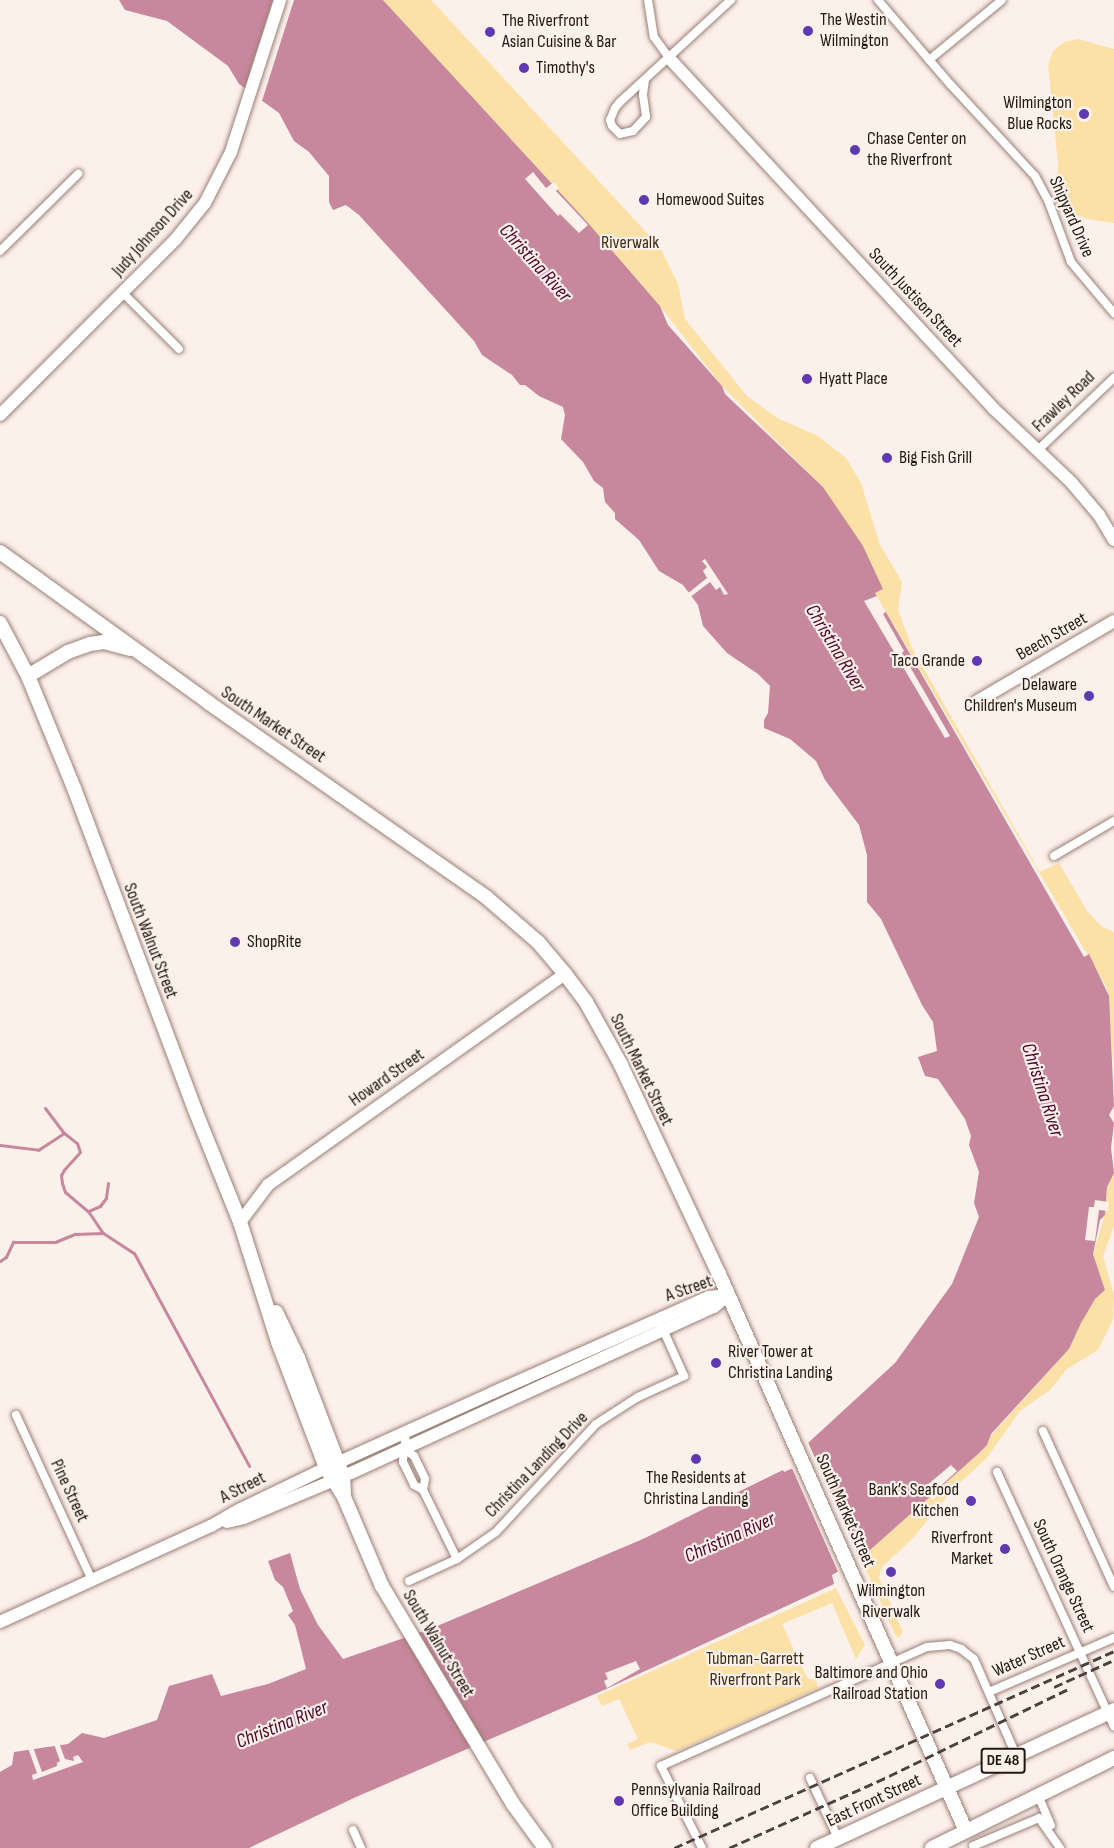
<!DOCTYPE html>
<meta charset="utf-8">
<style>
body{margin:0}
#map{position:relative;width:1114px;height:1848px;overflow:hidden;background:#fcf0eb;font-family:"Sofia Sans Condensed",sans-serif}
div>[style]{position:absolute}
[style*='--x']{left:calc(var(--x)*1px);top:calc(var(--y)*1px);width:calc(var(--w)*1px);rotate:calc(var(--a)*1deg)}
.green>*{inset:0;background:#fce1a7}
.water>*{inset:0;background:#c7879c}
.pier>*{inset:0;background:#fcf0eb}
.stream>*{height:3px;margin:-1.5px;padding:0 1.5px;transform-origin:1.5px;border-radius:1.5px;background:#c7879c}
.roads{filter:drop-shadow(0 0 2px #9a7f74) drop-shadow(0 0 2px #9a7f74)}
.street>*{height:8px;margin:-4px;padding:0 4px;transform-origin:4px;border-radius:4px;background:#fff}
.secondary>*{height:12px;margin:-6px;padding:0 6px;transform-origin:6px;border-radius:6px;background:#fff}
.primary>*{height:14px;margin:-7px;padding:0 7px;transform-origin:7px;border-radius:7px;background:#fff}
.rail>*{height:3px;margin-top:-1.5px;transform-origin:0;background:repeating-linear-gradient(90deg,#4c413c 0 9px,transparent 0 13.5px)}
.dots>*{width:16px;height:16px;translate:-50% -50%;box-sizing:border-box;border:3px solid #fcf0eb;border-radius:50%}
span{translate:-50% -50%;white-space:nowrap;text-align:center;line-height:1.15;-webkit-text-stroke:4.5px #fcf0eb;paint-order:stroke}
.shield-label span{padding:2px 4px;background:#fcf0eb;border:2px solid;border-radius:4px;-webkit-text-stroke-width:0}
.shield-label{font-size:16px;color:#221813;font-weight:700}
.poi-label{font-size:18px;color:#221813}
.left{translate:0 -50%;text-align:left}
.right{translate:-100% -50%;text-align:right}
.street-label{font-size:18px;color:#221813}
.park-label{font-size:18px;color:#3b2f14}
.water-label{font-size:20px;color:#51032a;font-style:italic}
</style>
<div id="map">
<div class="green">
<div style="clip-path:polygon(383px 0,431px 0,660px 247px,678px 284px,685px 319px,747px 396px,777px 418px,818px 436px,846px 458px,861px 483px,880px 545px,902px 582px,898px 609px,912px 648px,1040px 872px,1059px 863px,1087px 911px,1102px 927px,1114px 932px,1114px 1069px,1107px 988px,875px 593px,883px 589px,823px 487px,722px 386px,660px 306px,589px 224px)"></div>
<div style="clip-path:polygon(1078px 39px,1114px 49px,1114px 223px,1087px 219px,1056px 207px,1058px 164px,1048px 65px,1053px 51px,1064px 42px)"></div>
<div style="clip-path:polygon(1114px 1173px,1114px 1226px,1103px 1256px,1114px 1295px,1113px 1320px,1098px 1350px,1067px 1369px,1050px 1390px,1020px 1411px,986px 1459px,956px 1486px,913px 1538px,882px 1567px,879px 1577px,903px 1632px,899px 1638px,895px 1635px,861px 1558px,977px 1455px,987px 1445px,988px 1439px,1069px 1349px,1080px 1323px,1095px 1299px,1105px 1290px,1093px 1254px,1105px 1215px,1107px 1187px)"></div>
<div style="clip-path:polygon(836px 1588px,865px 1645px,856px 1659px,832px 1603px,782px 1624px,807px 1678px,816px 1680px,818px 1688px,677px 1751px,650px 1742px,630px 1750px,627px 1744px,638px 1739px,619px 1699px,602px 1706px,597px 1696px)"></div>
</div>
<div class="water">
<div style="clip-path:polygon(119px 0,383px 0,589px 224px,660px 306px,668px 325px,722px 386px,725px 394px,823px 487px,863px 546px,883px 589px,875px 593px,1084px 957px,1089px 954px,1109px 996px,1114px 1106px,1109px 1115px,1114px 1123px,1111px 1148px,1114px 1173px,1107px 1187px,1105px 1215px,1100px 1220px,1093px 1254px,1105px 1290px,1095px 1299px,1081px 1323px,1069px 1349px,991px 1434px,987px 1445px,977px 1455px,861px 1558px,832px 1575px,834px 1584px,604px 1690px,356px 1797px,249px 1848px,0 1848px,0 1772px,12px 1765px,14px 1752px,68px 1744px,82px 1733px,104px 1738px,157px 1720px,169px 1686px,212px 1674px,221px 1696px,268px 1684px,306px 1669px,295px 1625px,288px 1615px,293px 1611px,283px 1587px,275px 1580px,268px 1561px,290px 1553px,300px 1589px,318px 1625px,343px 1659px,430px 1629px,643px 1539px,783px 1470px,784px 1472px,814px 1459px,808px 1443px,895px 1363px,952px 1284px,979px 1217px,974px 1203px,979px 1172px,969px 1145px,971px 1136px,965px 1119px,938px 1079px,925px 1076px,918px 1057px,937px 1051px,933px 1022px,922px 1005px,881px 919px,867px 902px,867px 855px,859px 825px,825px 780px,816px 761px,790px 739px,764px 728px,764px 720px,768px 713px,770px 686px,758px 674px,727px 653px,703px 626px,698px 605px,683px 585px,659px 571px,639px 540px,615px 519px,615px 513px,605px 502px,603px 488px,594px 481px,583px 462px,561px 439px,565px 415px,563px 407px,539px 396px,525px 385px,520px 385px,512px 375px,482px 355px,474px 341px,359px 215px,346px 205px,333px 210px,329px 202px,329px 176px,309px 152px,294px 141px,279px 113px,239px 84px,228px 66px,167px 21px,125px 10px)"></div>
</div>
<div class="pier">
<div style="clip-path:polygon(273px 0,294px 0,261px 104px,244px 91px)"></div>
<div style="clip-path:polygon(533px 172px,546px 188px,554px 182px,559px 188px,556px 191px,588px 225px,579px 233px,560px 214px,558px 216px,525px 179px)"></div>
<div style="clip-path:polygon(705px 559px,728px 594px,724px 595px,720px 587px,716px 590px,710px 582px,689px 598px,687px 594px,707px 578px,703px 571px,707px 567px,702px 561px)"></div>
<div style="clip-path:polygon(877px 596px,886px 612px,883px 614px,904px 651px,902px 653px,950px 736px,945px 738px,864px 601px)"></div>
<div style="clip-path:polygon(1095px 1200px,1109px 1202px,1108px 1211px,1099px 1210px,1095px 1241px,1085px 1240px,1089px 1207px,1094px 1207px)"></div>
<div style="clip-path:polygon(807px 1440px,861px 1561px,839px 1574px,791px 1466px,810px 1457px,805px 1444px)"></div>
<div style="clip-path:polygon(951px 1465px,957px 1471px,933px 1493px,936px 1497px,933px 1500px,927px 1493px,929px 1490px,926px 1486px)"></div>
<div style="clip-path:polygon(636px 1661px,640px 1669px,607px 1688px,604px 1681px,608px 1679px,605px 1673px)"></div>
<div style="clip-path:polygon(59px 1743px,65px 1759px,74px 1761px,73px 1757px,78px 1755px,83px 1762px,33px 1780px,32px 1775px,37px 1773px,28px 1748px,33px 1747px,42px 1772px,57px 1766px,57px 1763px,60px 1761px,54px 1744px)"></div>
</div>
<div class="stream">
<div style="--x:45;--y:1108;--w:31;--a:53"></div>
<div style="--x:64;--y:1133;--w:16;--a:38"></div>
<div style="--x:77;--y:1143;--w:9;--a:72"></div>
<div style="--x:80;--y:1152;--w:24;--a:132"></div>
<div style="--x:64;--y:1170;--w:6;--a:121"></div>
<div style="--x:61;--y:1175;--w:8;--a:83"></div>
<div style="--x:62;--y:1183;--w:9;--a:72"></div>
<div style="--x:65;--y:1192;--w:30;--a:40"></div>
<div style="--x:0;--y:1145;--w:38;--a:7"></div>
<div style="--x:38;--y:1150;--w:31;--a:-33"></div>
<div style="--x:108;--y:1183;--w:15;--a:98"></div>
<div style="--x:106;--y:1198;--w:10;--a:127"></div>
<div style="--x:100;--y:1206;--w:13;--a:157"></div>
<div style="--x:88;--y:1211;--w:27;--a:56"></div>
<div style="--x:103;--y:1233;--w:37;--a:33"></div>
<div style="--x:134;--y:1253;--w:242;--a:61.6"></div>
<div style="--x:0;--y:1261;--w:7;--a:-34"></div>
<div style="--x:6;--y:1257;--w:17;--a:-65"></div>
<div style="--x:13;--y:1242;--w:42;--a:0"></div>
<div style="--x:55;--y:1242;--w:22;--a:-22"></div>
<div style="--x:75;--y:1234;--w:28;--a:-2"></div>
</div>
<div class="roads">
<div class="street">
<div style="--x:648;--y:0;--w:37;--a:81"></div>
<div style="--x:654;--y:37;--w:26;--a:54"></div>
<div style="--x:878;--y:0;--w:111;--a:49.4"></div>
<div style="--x:950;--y:84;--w:125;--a:47.3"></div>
<div style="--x:1035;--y:176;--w:27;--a:62"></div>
<div style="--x:1048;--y:200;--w:66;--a:69.6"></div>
<div style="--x:1071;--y:262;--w:67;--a:49.9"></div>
<div style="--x:929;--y:60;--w:94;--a:-39.4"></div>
<div style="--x:645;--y:80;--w:15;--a:98"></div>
<div style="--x:643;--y:95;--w:22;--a:82"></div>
<div style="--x:646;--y:117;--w:19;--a:133"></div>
<div style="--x:633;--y:131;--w:13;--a:167"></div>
<div style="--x:620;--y:134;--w:11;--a:-135"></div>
<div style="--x:612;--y:126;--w:6;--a:-108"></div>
<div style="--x:610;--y:120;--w:13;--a:-67"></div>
<div style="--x:615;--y:108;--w:8;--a:-50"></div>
<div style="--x:620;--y:102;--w:151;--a:-42.6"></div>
<div style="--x:0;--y:251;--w:110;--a:-44.6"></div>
<div style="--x:123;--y:293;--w:79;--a:45"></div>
<div style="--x:1038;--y:450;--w:105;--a:-43.5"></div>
<div style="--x:1054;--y:856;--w:69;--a:-30.3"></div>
<div style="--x:16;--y:1415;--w:182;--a:65.3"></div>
<div style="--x:1043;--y:1431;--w:171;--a:65.5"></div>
<div style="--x:406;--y:1432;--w:30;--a:96"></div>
<div style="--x:403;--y:1462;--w:25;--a:64"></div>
<div style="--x:414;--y:1485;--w:10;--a:29"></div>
<div style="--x:423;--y:1490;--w:77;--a:63.8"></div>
<div style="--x:404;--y:1449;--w:12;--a:35"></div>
<div style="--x:414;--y:1456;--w:25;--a:64"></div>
<div style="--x:425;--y:1479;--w:11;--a:100"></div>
<div style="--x:997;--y:1472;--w:280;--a:65.3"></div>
<div style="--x:409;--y:1581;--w:53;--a:-24.6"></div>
<div style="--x:457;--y:1559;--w:47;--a:-34.7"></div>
<div style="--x:496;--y:1532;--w:147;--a:-47.2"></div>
<div style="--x:596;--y:1424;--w:50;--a:-32.7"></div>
<div style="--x:638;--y:1397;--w:51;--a:-24.5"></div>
<div style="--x:684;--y:1376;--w:56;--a:-114.3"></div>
<div style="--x:989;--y:1692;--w:136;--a:-23.4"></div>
<div style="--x:810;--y:1778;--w:66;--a:65"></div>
<div style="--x:1038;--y:1795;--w:33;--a:67"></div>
<div style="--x:353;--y:1830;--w:20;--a:66"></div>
<div style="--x:973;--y:1846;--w:72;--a:-23"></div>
<div style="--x:1039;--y:1818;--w:37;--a:55"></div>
<div style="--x:702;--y:1848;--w:92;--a:-116.6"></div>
<div style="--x:661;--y:1766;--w:291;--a:-24.1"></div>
<div style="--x:927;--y:1647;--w:23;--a:-5"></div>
<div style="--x:950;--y:1645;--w:12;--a:20"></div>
<div style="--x:961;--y:1649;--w:16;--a:38"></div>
<div style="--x:974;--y:1659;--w:105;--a:66.4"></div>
</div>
<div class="secondary">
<div style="--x:669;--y:58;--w:478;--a:47.2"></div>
<div style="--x:994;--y:409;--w:106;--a:43.5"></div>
<div style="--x:1071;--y:482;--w:43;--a:49.7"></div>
<div style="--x:1099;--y:515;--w:29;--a:59"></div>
<div style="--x:0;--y:415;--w:247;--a:-45"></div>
<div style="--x:175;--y:240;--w:48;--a:-51"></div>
<div style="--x:205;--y:203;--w:57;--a:-63"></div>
<div style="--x:231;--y:152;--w:160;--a:-72.1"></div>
<div style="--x:976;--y:702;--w:160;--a:-30.4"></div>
<div style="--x:240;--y:1222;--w:46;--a:-52.9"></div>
<div style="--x:268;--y:1185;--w:364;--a:-35.4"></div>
<div style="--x:227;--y:1522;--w:17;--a:-13"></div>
<div style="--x:244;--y:1518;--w:116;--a:-22.8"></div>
<div style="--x:351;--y:1473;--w:399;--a:-24.6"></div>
<div style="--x:714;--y:1307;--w:18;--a:-41"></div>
<div style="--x:0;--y:1622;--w:232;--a:-24.5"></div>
<div style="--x:211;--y:1526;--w:34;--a:-30"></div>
<div style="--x:241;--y:1509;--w:94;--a:-25.8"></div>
<div style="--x:326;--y:1468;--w:182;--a:-24.3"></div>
<div style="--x:492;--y:1393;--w:237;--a:-23.9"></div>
<div style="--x:709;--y:1297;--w:19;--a:-6"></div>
</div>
<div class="primary">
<div style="--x:0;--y:552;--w:258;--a:35.8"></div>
<div style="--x:209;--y:703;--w:338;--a:35"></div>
<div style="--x:486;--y:897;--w:69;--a:40.9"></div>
<div style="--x:538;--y:942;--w:42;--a:49.8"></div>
<div style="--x:565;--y:974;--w:35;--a:53"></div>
<div style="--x:586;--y:1002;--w:72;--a:60.9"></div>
<div style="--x:621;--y:1065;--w:231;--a:64.9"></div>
<div style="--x:719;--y:1274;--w:609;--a:66.09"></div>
<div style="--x:0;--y:623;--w:60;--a:62.2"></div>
<div style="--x:28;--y:676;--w:121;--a:67.7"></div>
<div style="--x:74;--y:788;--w:344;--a:69.4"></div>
<div style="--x:195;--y:1110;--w:121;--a:68.1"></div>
<div style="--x:240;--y:1222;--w:126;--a:72.4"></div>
<div style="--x:278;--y:1342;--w:135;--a:69.1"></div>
<div style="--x:326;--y:1468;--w:34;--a:58"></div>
<div style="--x:344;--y:1497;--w:97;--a:66.9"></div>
<div style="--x:382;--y:1586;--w:254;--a:59"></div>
<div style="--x:513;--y:1804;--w:54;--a:54"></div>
<div style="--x:28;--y:676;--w:47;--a:-31"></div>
<div style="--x:68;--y:652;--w:23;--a:-20"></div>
<div style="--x:90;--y:644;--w:14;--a:-8"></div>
<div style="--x:104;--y:642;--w:27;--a:15"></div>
<div style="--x:276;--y:1312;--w:51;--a:64.4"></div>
<div style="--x:298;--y:1358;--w:126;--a:69.1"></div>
<div style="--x:343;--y:1476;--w:20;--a:87"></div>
<div style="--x:817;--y:1848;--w:327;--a:-24.9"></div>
<div style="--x:932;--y:1848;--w:203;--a:-26.3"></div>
</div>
</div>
<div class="rail">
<div style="--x:1054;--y:1687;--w:66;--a:-24.2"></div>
<div style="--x:674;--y:1848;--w:482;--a:-24.1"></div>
<div style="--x:729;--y:1848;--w:175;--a:-24.2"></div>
<div style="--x:889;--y:1776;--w:199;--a:-25.9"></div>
</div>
<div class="dots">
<div style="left:808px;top:31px;background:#5e39b1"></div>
<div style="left:490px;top:32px;background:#5e39b1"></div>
<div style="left:524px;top:68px;background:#5e39b1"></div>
<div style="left:1084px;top:114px;background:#5e39b1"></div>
<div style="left:855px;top:150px;background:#5e39b1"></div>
<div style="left:644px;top:200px;background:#5e39b1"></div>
<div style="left:807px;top:379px;background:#5e39b1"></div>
<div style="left:887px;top:458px;background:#5e39b1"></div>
<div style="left:977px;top:661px;background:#5e39b1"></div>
<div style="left:1089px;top:696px;background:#5e39b1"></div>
<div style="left:235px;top:942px;background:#5e39b1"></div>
<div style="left:716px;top:1363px;background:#5e39b1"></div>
<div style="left:696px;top:1459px;background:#5e39b1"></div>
<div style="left:971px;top:1501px;background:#5e39b1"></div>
<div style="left:1005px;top:1549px;background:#5e39b1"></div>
<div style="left:891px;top:1572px;background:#5e39b1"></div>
<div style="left:940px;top:1684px;background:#5e39b1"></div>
<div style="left:619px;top:1801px;background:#5e39b1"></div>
</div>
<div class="shield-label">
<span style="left:1003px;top:1761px">DE 48</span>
</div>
<div class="poi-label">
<span class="left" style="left:820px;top:31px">The Westin<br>Wilmington</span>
<span class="left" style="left:502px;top:32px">The Riverfront<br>Asian Cuisine &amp; Bar</span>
<span class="left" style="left:536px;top:68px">Timothy's</span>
<span class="right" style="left:1072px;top:114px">Wilmington<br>Blue Rocks</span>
<span class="left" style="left:867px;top:150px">Chase Center on<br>the Riverfront</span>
<span class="left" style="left:656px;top:200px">Homewood Suites</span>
<span class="left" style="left:819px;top:379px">Hyatt Place</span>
<span class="left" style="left:899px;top:458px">Big Fish Grill</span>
<span class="right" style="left:965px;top:661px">Taco Grande</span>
<span class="right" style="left:1077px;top:696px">Delaware<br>Children's Museum</span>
<span class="left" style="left:247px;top:942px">ShopRite</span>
<span class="left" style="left:728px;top:1363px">River Tower at<br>Christina Landing</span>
<span style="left:696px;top:1489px">The Residents at<br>Christina Landing</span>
<span class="right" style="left:959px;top:1501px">Bank’s Seafood<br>Kitchen</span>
<span class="right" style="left:993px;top:1549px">Riverfront<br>Market</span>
<span style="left:891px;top:1602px">Wilmington<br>Riverwalk</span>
<span class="right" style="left:928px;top:1684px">Baltimore and Ohio<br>Railroad Station</span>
<span class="left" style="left:631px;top:1801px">Pennsylvania Railroad<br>Office Building</span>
</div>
<div class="street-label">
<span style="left:1071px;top:217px;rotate:66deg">Shipyard Drive</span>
<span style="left:153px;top:233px;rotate:-48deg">Judy Johnson Drive</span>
<span style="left:915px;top:298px;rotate:47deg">South Justison Street</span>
<span style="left:1064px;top:402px;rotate:-44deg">Frawley Road</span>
<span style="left:1052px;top:637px;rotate:-30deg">Beech Street</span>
<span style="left:273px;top:725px;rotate:34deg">South Market Street</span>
<span style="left:150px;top:941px;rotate:69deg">South Walnut Street</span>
<span style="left:641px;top:1070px;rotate:64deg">South Market Street</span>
<span style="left:387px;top:1078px;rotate:-35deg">Howard Street</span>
<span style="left:689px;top:1289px;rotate:-19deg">A Street</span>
<span style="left:537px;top:1465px;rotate:-46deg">Christina Landing Drive</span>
<span style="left:243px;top:1488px;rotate:-27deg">A Street</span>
<span style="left:69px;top:1491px;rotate:65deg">Pine Street</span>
<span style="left:845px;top:1511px;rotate:66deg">South Market Street</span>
<span style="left:1063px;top:1576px;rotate:65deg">South Orange Street</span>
<span style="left:438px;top:1644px;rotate:59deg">South Walnut Street</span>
<span style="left:1029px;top:1657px;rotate:-24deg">Water Street</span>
<span style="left:874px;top:1801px;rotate:-25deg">East Front Street</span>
</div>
<div class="park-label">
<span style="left:630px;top:243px">Riverwalk</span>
<span style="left:755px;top:1670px">Tubman-Garrett<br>Riverfront Park</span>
</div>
<div class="water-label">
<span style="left:535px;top:263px;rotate:48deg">Christina River</span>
<span style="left:835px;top:648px;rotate:59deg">Christina River</span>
<span style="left:1042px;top:1090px;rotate:72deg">Christina River</span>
<span style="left:730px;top:1538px;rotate:-24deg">Christina River</span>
<span style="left:282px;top:1725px;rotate:-22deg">Christina River</span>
</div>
</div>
